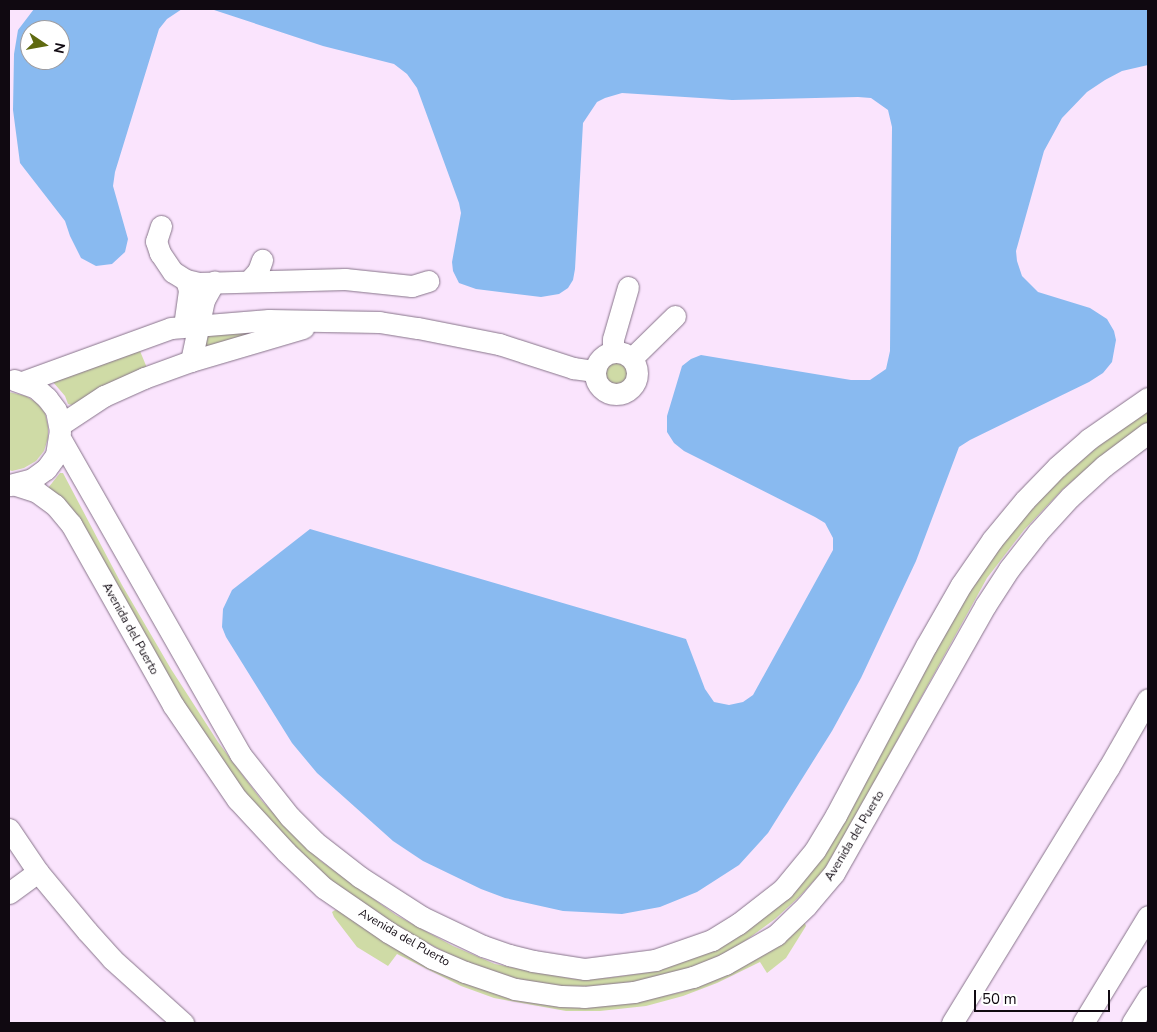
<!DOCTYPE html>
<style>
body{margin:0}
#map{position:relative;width:1157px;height:1032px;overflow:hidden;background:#fae4fd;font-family:"Nunito Sans",sans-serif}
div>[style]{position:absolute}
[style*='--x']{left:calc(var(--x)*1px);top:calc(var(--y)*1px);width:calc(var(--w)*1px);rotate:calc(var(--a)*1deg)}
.green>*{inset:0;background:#cfdba6}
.round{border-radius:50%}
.water>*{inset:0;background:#89baf0}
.roads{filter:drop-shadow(0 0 1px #87748a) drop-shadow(0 0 1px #87748a)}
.minor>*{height:21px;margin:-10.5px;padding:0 10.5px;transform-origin:10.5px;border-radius:10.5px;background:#fff}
.minor>.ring{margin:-10.5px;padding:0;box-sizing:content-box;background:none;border:21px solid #fff;border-radius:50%}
span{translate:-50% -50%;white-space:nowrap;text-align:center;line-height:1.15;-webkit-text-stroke:4.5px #fff;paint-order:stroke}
.street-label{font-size:12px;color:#100911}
.frame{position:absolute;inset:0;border:10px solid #100911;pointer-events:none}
.north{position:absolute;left:20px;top:20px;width:50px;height:50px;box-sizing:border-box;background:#fff;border:1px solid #9f9da0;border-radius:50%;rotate:102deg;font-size:14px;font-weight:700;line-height:20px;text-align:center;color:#100911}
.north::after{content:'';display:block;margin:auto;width:18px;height:22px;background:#5f6a10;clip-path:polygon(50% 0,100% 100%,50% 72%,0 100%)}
.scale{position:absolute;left:974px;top:990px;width:136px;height:22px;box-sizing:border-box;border:2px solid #100911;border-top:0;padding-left:6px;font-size:15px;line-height:18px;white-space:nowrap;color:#100911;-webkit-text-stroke:4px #fff;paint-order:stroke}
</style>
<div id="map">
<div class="green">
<div style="clip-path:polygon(278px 325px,200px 349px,202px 334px)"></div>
<div style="clip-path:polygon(140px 351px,147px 368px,72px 405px,68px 404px,65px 396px,53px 382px)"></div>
<div class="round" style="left:604px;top:361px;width:24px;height:24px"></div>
<div style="clip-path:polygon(9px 392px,26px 396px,37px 403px,45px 413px,48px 426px,48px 438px,44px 451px,36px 461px,24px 468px,12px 471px,9px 470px)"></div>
<div style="clip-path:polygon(1148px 410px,1148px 423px,1110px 449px,1063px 489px,1024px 530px,987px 578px,850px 826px,824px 870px,799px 897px,775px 919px,737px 947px,706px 962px,653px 980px,575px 988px,535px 983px,493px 974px,450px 955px,392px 924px,316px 870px,254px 807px,210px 747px,48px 488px,60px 473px,63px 473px,122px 585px,171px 669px,218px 742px,262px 801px,321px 861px,396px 915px,453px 946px,495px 964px,575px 979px,606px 978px,650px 972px,701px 955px,733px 939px,842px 822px,949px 626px,979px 575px,1016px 526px,1054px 484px,1102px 443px)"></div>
<div style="clip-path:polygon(335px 910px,340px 911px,464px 980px,644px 1000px,682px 992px,713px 979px,804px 921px,806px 926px,786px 958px,767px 973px,760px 962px,717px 983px,683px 996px,646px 1006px,600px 1011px,566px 1011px,494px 998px,461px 986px,397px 954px,388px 966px,357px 947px,334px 917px,332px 912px)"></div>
</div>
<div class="water">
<div style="clip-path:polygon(evenodd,34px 9px,182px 9px,167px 19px,159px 29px,115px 172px,113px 186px,128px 239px,125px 252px,112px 264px,96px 266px,81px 258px,70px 236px,65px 221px,20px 163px,13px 110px,14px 54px,18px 30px,34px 9px,30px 30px,60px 30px,60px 60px,30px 60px,30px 30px)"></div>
<div style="clip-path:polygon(211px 9px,1148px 9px,1148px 65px,1122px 71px,1105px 80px,1087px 92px,1062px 118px,1044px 151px,1016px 251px,1017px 261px,1022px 276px,1038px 292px,1090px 308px,1107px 319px,1114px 331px,1116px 340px,1112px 362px,1103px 373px,1089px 382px,970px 440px,959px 447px,916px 561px,861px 678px,832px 731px,768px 833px,739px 865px,697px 892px,660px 907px,622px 914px,563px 911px,505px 898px,481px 889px,423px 861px,393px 841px,317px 773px,292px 743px,226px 637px,222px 627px,223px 609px,232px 590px,310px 529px,686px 639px,705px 689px,714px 702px,729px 705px,743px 702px,753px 695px,833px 550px,833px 538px,825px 523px,815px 517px,684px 451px,674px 443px,667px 432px,667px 416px,682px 366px,691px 359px,701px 355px,851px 380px,870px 380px,886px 369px,890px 351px,892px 127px,888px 110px,871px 98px,858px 97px,732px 100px,622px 93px,605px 98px,597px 102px,583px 123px,575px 269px,573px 280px,568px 288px,559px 294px,541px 297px,476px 289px,459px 283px,453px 271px,452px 262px,461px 213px,459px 203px,417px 88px,407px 74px,394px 64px,323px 46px)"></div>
</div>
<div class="roads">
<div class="minor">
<div style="--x:161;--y:226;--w:16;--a:108"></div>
<div style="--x:156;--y:241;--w:13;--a:72"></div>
<div style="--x:160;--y:253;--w:23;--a:56"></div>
<div style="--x:173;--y:272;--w:15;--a:32"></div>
<div style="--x:186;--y:280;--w:13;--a:13"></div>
<div style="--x:199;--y:283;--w:146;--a:-1.6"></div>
<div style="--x:345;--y:279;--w:67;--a:6"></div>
<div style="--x:412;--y:286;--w:17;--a:-17"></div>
<div style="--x:249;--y:281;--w:13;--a:-48"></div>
<div style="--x:258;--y:271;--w:12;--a:-70"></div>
<div style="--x:184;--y:326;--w:36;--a:-82"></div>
<div style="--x:189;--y:290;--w:10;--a:-107"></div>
<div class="ring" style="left:595px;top:352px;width:21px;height:21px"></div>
<div style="--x:613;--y:352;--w:13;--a:-90"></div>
<div style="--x:613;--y:339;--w:54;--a:-73.9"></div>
<div style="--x:632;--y:358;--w:60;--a:-44.3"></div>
<div style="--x:191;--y:361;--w:62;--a:-78"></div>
<div style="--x:204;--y:300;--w:21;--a:-61"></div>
<div style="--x:22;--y:382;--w:158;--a:-19.9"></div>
<div style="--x:171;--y:328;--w:98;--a:-4.7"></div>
<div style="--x:269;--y:320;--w:110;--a:1"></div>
<div style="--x:379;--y:322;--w:39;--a:9"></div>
<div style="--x:418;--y:328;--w:83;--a:11.2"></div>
<div style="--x:499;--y:344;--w:78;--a:18"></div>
<div style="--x:573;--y:368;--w:22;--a:8"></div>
<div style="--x:60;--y:425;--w:53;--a:-33.4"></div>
<div style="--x:104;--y:396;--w:44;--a:-24.2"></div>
<div style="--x:144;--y:378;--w:50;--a:-19.9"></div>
<div style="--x:191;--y:361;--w:117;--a:-16.4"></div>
<div style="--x:60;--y:438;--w:364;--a:60.3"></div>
<div style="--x:240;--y:754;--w:80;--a:51.6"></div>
<div style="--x:290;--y:817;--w:35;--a:45"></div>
<div style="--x:315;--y:842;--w:57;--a:37.9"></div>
<div style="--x:360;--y:877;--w:74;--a:32.8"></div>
<div style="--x:422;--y:917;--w:68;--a:25.4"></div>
<div style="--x:483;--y:946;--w:28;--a:19"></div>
<div style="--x:509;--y:955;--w:25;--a:14"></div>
<div style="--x:533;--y:961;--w:53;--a:8.7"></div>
<div style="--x:585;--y:969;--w:71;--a:-7.3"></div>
<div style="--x:655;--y:960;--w:60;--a:-19.3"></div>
<div style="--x:712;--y:940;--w:31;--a:-32"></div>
<div style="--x:738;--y:924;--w:57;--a:-37.9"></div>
<div style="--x:783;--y:889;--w:50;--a:-50.6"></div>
<div style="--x:815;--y:850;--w:41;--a:-59"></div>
<div style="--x:836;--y:815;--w:191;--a:-62"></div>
<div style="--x:926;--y:646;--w:70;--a:-60.2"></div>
<div style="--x:961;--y:585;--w:55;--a:-55.4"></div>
<div style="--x:992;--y:540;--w:52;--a:-50.5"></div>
<div style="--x:1025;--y:500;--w:46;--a:-45.9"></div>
<div style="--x:1057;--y:467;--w:43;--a:-41.2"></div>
<div style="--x:1089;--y:439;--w:72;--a:-34.8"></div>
<div style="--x:10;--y:485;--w:23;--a:-15"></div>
<div style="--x:32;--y:479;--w:17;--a:-36"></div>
<div style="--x:46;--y:469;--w:17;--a:-54"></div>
<div style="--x:56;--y:455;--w:24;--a:-81"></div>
<div style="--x:60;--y:431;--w:21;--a:-101"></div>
<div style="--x:56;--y:410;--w:15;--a:-127"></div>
<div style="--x:47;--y:398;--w:15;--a:-138"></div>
<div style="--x:36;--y:388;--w:23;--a:-160"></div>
<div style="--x:16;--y:485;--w:22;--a:18"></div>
<div style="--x:37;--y:492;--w:22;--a:36"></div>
<div style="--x:55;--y:505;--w:25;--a:50"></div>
<div style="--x:71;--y:524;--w:208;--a:60.6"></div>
<div style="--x:173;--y:705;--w:114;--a:55.8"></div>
<div style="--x:237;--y:799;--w:72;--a:47.2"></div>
<div style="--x:286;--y:852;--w:52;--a:43.5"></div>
<div style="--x:324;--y:888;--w:78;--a:34.5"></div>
<div style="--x:388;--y:932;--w:51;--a:30.6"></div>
<div style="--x:432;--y:958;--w:36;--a:23"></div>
<div style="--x:465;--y:972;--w:53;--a:18.8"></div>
<div style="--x:515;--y:989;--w:47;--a:8.7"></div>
<div style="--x:561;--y:996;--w:23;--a:2"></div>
<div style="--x:584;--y:997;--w:50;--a:-5.7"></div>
<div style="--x:634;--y:992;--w:61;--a:-14.3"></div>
<div style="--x:693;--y:977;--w:35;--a:-22"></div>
<div style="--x:725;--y:964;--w:59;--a:-29.6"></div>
<div style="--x:776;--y:935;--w:42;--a:-44"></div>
<div style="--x:806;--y:906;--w:43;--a:-49.7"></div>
<div style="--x:834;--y:873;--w:307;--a:-60.5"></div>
<div style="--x:985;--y:606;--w:44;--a:-57"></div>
<div style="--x:1009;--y:569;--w:47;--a:-51.9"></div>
<div style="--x:1038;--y:532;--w:47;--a:-47.6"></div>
<div style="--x:1070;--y:497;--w:46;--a:-42.4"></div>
<div style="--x:1104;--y:466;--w:55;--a:-36.9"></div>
<div style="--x:9;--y:829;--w:52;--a:56"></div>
<div style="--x:38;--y:872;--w:77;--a:50.3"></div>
<div style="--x:87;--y:931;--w:38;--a:48"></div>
<div style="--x:112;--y:959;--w:96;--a:42"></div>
<div style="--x:9;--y:893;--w:36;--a:-36"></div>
<div style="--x:952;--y:1023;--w:300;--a:-58.5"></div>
<div style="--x:1109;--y:767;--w:78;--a:-60.2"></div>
<div style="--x:1083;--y:1023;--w:125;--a:-58.7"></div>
<div style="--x:1132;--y:1023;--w:31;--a:-58"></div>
</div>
</div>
<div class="street-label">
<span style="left:130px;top:629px;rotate:61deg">Avenida del Puerto</span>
<span style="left:855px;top:836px;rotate:-59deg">Avenida del Puerto</span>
<span style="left:404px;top:938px;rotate:30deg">Avenida del Puerto</span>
</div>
<div class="frame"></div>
<div class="north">N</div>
<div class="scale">50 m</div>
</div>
